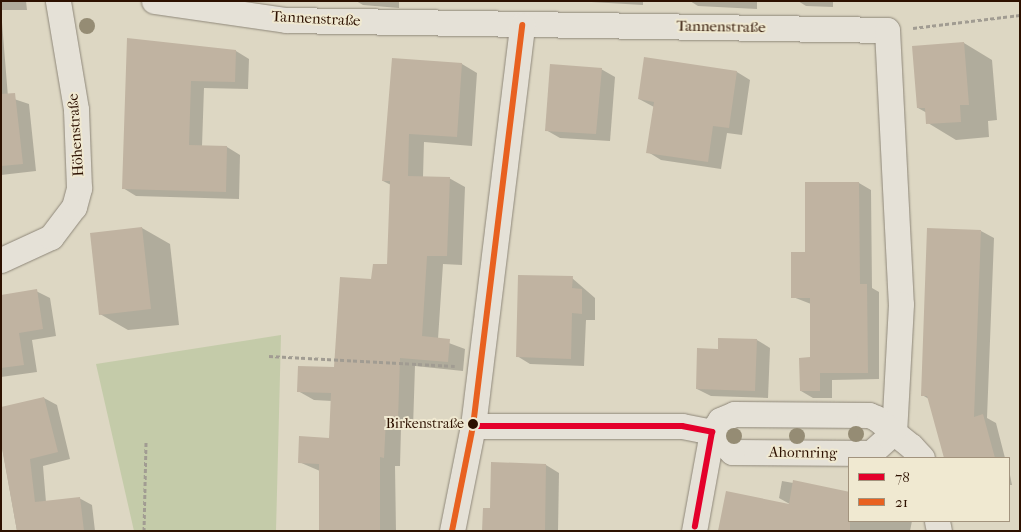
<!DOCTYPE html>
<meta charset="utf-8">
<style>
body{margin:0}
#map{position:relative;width:1021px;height:532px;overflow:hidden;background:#ddd7c3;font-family:"IM FELL French Canon",serif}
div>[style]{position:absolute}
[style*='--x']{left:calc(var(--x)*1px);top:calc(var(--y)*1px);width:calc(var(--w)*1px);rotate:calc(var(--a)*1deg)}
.green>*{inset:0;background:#c4cba9}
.shadow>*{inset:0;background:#0003}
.building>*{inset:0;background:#c0b3a1}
.path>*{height:3px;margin-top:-1.5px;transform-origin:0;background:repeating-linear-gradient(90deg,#a19c92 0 4px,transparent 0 6.5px)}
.roads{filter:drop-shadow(0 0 1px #8e8779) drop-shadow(0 0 1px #8e8779)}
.street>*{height:25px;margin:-12.5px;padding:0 12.5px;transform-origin:12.5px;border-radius:12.5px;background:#e5e1d7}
.bus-1>*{height:6px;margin:-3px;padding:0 3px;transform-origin:3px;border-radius:3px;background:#e4002b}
.bus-2>*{height:6px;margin:-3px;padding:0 3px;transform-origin:3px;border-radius:3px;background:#e86120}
.trees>*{width:16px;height:16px;margin:-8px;border-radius:50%;background:#958c74}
.dots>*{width:14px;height:14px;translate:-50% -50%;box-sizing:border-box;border:2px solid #f0e9d1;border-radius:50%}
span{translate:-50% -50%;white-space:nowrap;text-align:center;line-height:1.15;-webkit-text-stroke:4px #f0e9d1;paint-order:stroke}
.bus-label{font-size:14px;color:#2d1100}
.right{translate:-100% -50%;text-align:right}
.street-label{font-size:15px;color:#2d1100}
.frame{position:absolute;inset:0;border:2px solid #2d1100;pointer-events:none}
.legend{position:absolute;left:848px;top:457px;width:162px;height:65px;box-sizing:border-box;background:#f0e9d1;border:1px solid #a2937d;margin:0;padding:6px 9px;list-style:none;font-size:15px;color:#2d1100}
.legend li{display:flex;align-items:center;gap:10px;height:25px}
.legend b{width:25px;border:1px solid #a2937d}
</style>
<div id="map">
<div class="green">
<div style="clip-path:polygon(281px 335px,276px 531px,134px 531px,96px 364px)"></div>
</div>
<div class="shadow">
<div style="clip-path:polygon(1px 1px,26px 1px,27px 10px,1px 10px,8px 97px,29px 104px,36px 171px,1px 175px)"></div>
<div style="clip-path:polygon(356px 1px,399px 1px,399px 8px,363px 5px)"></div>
<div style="clip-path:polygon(574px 1px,643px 1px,643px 5px)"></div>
<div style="clip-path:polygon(690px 1px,757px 1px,757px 9px,698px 6px)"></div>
<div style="clip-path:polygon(798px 1px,833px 1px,833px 7px,806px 6px)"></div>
<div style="clip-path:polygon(128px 39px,236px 51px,249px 59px,248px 89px,204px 88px,202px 146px,227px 147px,240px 155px,239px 199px,136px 196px,123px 188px)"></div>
<div style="clip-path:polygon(964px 43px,992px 60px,997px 120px,988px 121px,989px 137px,956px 140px,928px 123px,927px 113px,918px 108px)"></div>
<div style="clip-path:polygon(645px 58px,737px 72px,750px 80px,742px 135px,727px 133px,721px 169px,661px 160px,648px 152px,654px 107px,639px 99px)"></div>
<div style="clip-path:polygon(393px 59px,462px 64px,477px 73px,472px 146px,424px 142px,423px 177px,449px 178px,465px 187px,462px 265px,443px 264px,438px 339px,465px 349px,463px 371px,415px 366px,413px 428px,401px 428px,400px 466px,395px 466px,396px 531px,320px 531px,320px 471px,299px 462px,330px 439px,332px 401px,314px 400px,298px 391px,335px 368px,373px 280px,388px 266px,391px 185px,383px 181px)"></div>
<div style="clip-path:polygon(601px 69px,615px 77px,610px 141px,560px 138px,546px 130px)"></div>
<div style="clip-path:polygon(859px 183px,871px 190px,872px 288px,879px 292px,879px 379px,832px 380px,832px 398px,813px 398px,801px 391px,811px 359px,811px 304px,793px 297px,806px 253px)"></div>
<div style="clip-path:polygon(142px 228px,170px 244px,179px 325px,128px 330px,100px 314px)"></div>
<div style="clip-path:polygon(981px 231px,994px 238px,987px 418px,996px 423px,1005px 458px,945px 458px,929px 399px,922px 395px)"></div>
<div style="clip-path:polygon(572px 278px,595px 298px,595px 320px,586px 320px,584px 366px,530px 364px,517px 356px)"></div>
<div style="clip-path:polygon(36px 291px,50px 298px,56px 336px,32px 340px,37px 372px,1px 377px,1px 296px)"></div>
<div style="clip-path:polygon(757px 340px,770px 348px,768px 398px,711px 396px,697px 389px,719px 350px)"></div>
<div style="clip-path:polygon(44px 398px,57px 405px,70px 459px,43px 466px,46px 502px,79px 498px,92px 505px,95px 531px,17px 531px,1px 441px)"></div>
<div style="clip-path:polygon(546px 465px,559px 473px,558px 531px,483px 531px,491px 510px)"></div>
<div style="clip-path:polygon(1010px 475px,1012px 485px,1010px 485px)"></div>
<div style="clip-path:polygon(782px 481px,850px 493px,850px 521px,912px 521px,910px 531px,838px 531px,779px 498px)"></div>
</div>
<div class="building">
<div style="clip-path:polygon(127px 38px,236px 50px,235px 82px,191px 81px,189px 145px,227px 146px,226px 192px,122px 189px)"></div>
<div style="clip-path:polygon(964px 42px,969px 105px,960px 105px,961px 122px,926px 124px,925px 108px,917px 108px,912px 46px)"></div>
<div style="clip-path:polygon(644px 57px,737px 71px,729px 128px,713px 126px,708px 162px,646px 153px,654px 102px,638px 99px)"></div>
<div style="clip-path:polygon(392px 58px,462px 63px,457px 137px,409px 134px,408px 176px,450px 177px,447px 256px,427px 256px,422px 336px,450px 339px,448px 362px,400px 358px,398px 420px,386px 419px,384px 458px,380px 457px,380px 531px,319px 531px,319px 464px,298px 463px,299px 436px,329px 438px,331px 393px,297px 392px,298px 366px,334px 367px,340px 277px,371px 279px,373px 264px,387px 264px,390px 181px,382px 181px)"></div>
<div style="clip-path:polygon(550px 64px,602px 68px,596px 134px,545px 131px)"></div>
<div style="clip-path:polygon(15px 93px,23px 164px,1px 166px,1px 94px)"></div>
<div style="clip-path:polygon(805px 182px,859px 182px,860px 284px,867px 284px,868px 373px,820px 373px,820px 391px,800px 391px,799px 358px,810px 357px,810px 298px,791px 298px,791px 252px,805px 252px)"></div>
<div style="clip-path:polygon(142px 227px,151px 309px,99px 315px,90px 233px)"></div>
<div style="clip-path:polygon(927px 228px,981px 230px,974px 417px,983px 414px,995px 458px,944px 458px,927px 396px,921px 396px)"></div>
<div style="clip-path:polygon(518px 275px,573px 276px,572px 288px,582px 289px,582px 314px,572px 313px,571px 359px,516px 357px)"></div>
<div style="clip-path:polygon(37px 289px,43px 329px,19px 333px,24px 365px,1px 368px,1px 295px)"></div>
<div style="clip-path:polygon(718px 338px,757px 339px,755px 391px,696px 389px,697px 348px,718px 349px)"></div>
<div style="clip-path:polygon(44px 397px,58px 452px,30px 459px,35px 502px,80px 497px,84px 531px,17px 531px,1px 443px,1px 407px)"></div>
<div style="clip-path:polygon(491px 462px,546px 464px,545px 531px,482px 531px,483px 508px,490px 508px)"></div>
<div style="clip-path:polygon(793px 480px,850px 492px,850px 531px,718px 531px,726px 491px,789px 504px)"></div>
</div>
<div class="path">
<div style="--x:913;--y:28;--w:108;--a:-6.9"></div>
<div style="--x:269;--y:356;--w:186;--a:3.1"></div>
<div style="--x:144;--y:531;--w:90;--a:-88.7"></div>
</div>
<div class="roads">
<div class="street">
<div style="--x:154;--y:1;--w:133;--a:8.2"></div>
<div style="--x:286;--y:20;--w:601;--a:0.95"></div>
<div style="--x:887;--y:30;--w:274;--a:87.1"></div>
<div style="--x:901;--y:304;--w:128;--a:93.1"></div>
<div style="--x:1;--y:260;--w:55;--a:-24.7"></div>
<div style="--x:51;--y:237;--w:38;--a:-53"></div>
<div style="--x:74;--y:207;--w:20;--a:-75"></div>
<div style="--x:79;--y:188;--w:79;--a:-92.2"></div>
<div style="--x:76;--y:109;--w:109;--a:-99.5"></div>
<div style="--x:473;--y:426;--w:209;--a:0"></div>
<div style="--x:682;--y:426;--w:31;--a:11"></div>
<div style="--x:712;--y:432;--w:101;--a:100.3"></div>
<div style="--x:894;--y:432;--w:31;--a:138"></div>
<div style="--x:871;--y:453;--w:139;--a:-179.6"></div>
<div style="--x:732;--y:452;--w:28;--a:-135"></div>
<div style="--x:712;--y:432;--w:14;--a:-56"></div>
<div style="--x:720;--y:420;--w:15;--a:-23"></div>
<div style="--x:734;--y:414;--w:135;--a:0.4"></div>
<div style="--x:869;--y:415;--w:8;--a:23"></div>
<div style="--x:876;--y:418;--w:45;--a:38.7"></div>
<div style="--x:911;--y:446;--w:16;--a:47"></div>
<div style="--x:937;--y:521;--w:10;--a:79"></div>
<div style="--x:452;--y:531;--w:107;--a:-78.7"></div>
<div style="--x:473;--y:426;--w:404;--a:-83"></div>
</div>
</div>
<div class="bus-1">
<div style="--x:473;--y:426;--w:209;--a:0"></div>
<div style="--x:682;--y:426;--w:31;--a:11"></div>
<div style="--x:712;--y:432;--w:96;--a:100.3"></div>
</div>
<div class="bus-2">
<div style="--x:452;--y:531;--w:107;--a:-78.7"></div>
<div style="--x:473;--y:426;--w:404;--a:-83"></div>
</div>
<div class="trees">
<div style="left:87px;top:26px"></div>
<div style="left:856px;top:434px"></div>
<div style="left:734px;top:436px"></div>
<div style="left:797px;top:436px"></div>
</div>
<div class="dots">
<div style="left:473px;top:424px;background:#2d1100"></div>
</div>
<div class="bus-label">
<span class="right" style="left:464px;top:424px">Birkenstraße</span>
</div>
<div class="street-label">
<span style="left:316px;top:19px;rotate:3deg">Tannenstraße</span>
<span style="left:721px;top:27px;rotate:1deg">Tannenstraße</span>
<span style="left:76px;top:135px;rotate:-94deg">Höhenstraße</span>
<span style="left:803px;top:453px;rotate:1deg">Ahornring</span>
</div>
<div class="frame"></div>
<ul class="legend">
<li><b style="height:6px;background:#e4002b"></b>78</li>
<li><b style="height:6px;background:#e86120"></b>21</li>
</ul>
</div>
